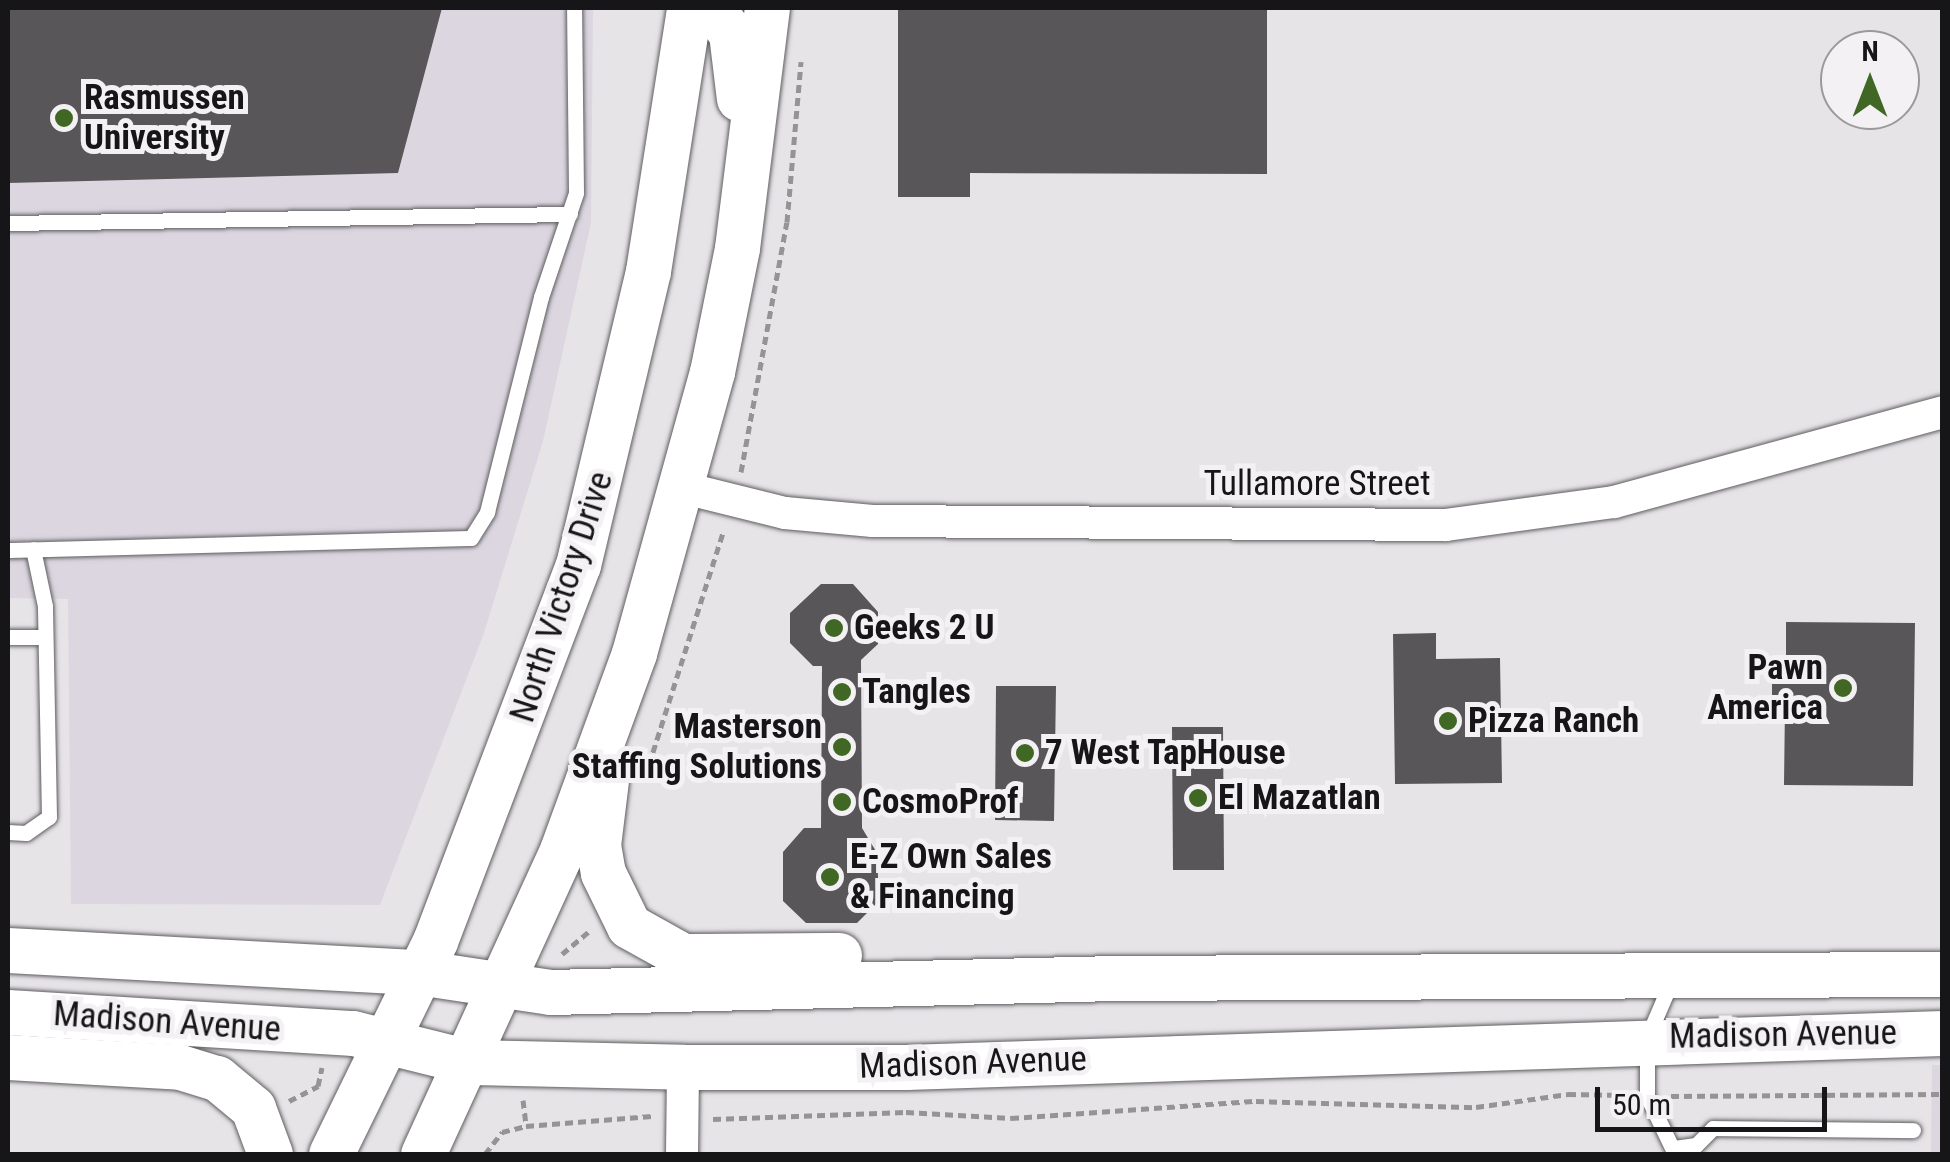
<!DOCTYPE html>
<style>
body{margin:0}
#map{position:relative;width:1950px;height:1162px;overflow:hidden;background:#e7e4e8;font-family:"Roboto Condensed",sans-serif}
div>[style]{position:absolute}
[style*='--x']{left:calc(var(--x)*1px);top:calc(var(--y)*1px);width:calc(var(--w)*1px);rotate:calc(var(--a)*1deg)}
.built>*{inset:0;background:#dcd6e0}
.building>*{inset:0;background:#585659}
.path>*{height:5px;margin-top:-2.5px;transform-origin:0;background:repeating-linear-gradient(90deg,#959396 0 8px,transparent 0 13px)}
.roads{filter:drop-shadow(0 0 2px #5f5d60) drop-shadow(0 0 2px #5f5d60)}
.service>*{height:15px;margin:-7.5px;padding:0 7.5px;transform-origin:7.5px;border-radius:7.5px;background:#fff}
.minor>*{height:32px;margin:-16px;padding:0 16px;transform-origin:16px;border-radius:16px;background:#fff}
.secondary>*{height:45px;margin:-22.5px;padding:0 22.5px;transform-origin:22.5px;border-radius:22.5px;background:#fff}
.dots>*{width:28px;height:28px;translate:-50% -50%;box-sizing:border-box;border:5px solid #f4f1f5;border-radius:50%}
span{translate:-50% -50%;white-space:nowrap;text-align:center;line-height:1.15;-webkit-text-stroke:10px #f4f1f5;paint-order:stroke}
.poi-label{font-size:35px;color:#161517;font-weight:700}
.left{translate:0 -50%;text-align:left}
.right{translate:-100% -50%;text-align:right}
.street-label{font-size:35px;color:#161517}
.frame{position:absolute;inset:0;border:10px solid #161517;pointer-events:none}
.north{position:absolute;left:1820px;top:30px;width:100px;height:100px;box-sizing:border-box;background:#f4f1f5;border:2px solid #9b999c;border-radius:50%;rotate:0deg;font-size:28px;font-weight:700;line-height:40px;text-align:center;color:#161517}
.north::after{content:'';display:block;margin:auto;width:35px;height:45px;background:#406824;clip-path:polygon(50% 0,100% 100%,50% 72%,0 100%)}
.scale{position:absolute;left:1595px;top:1087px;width:232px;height:45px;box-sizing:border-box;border:5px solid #161517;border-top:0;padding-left:12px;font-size:30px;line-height:35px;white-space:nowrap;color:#161517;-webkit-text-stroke:8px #f4f1f5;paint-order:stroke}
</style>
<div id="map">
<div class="built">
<div style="clip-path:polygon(8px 8px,593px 8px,591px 223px,543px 441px,484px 633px,380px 905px,71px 904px,68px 599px,8px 598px)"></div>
<div style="clip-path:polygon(1932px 1065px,1942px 1065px,1942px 1154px,1931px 1154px)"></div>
</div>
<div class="building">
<div style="clip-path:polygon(8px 8px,442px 8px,398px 173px,8px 183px)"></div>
<div style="clip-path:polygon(898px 8px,1267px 8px,1267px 174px,970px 173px,970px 197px,898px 197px)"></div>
<div style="clip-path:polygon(821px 584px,853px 584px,878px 612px,878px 644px,861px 660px,862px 828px,877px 853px,879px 901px,857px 923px,806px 923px,783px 901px,783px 852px,804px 828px,821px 828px,822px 666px,813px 666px,790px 643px,790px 613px)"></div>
<div style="clip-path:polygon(1786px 622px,1915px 623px,1913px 786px,1784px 785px,1785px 705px,1772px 705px,1772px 670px,1786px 670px)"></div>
<div style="clip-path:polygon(1436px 633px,1436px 659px,1500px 658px,1502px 783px,1395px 784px,1393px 634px)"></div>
<div style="clip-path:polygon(996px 686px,1056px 686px,1054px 821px,995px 820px)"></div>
<div style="clip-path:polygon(1172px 727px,1223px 727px,1224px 870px,1173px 870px)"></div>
</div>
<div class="path">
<div style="--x:741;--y:472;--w:254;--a:-79.6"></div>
<div style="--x:787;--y:222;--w:161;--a:-85"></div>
<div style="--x:645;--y:777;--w:259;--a:-72.3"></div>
<div style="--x:562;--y:954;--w:38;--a:-40"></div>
<div style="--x:1671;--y:1096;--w:271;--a:-0.4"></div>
<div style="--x:523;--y:1100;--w:26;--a:83"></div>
<div style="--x:289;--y:1101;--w:33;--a:-27"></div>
<div style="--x:318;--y:1086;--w:19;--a:-78"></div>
<div style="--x:713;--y:1119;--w:193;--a:-2.1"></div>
<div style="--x:906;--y:1112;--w:105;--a:3.3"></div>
<div style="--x:1011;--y:1118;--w:246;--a:-4"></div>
<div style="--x:1256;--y:1101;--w:220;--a:1.6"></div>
<div style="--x:1476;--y:1107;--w:93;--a:-8"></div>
<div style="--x:1568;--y:1094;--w:57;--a:1"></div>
<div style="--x:485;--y:1154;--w:28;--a:-52"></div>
<div style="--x:502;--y:1132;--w:25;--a:-14"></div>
<div style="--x:526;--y:1126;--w:126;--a:-4.5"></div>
</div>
<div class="roads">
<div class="service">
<div style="--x:8;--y:223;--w:562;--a:-0.92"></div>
<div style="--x:8;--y:550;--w:463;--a:-1.5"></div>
<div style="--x:471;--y:538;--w:31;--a:-58"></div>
<div style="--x:487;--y:512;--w:222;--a:-75.9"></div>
<div style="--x:541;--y:297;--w:110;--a:-71.4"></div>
<div style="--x:576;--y:193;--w:185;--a:-90.6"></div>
<div style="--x:8;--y:637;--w:37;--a:0"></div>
<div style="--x:8;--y:832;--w:18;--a:3"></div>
<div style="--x:26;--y:833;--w:28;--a:-35"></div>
<div style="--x:49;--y:817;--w:211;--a:-91.1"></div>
<div style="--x:45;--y:606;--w:58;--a:-101.9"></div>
<div style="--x:1671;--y:982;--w:61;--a:113.2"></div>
<div style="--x:1647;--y:1038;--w:58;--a:90"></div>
<div style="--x:1647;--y:1096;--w:64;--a:64.2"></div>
<div style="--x:1674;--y:1148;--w:22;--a:-8"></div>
<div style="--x:1696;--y:1145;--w:24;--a:-45"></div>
<div style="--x:1713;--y:1128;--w:200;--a:0.6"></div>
</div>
<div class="minor">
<div style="--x:680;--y:487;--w:108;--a:13.9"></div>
<div style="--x:785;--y:513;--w:88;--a:5.2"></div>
<div style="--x:873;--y:521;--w:573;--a:0.4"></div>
<div style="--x:1446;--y:525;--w:170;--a:-7.8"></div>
<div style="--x:1614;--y:502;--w:340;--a:-15.3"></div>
<div style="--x:682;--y:1154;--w:87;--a:-89.3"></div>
</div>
<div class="secondary">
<div style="--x:712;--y:8;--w:31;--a:53"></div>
<div style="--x:731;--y:33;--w:66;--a:83.1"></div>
<div style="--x:606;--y:780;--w:65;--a:97"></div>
<div style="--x:598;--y:845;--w:28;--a:80"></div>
<div style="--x:603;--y:873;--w:59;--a:63.9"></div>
<div style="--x:629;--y:926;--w:62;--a:29.1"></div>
<div style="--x:683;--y:956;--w:156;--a:-0.4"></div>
<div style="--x:8;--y:950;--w:411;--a:3.1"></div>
<div style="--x:418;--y:972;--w:134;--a:8.6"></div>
<div style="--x:550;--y:992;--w:564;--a:-1.42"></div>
<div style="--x:1114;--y:978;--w:828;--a:-0.28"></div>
<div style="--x:8;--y:1012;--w:346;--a:3.5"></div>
<div style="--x:353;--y:1033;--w:120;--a:14"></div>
<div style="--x:469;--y:1062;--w:214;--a:1.3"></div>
<div style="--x:683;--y:1067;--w:223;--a:0"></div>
<div style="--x:906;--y:1067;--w:1037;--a:-1.88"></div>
<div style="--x:8;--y:1057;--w:172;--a:3.3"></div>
<div style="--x:180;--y:1067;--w:39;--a:17"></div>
<div style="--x:217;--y:1078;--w:47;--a:39.8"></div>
<div style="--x:253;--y:1108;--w:49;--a:69.7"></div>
<div style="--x:331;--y:1154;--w:237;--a:-64"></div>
<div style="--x:435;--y:941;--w:402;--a:-69.2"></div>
<div style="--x:578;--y:565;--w:302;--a:-76.6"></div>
<div style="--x:648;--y:271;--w:266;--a:-81.1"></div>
<div style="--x:423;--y:1154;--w:334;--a:-65.4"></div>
<div style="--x:562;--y:850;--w:210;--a:-69.9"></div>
<div style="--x:634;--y:653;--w:292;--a:-74.5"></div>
<div style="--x:712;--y:372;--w:126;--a:-78.6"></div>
<div style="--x:737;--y:248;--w:242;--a:-82.9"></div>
</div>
</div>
<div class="dots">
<div style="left:64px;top:118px;background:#406824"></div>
<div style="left:834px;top:628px;background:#406824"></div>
<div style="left:1843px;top:688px;background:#406824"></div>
<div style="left:842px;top:692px;background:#406824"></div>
<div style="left:1448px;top:721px;background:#406824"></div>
<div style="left:842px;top:747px;background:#406824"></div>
<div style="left:1025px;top:753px;background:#406824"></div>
<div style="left:1198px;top:798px;background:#406824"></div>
<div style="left:842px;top:802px;background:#406824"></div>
<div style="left:830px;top:877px;background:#406824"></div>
</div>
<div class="poi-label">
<span class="left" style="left:84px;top:118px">Rasmussen<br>University</span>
<span class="left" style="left:854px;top:628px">Geeks 2 U</span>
<span class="right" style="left:1823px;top:688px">Pawn<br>America</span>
<span class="left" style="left:862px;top:692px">Tangles</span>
<span class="left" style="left:1468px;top:721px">Pizza Ranch</span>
<span class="right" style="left:822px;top:747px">Masterson<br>Staffing Solutions</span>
<span class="left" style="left:1045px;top:753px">7 West TapHouse</span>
<span class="left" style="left:1218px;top:798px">El Mazatlan</span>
<span class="left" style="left:862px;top:802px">CosmoProf</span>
<span class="left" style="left:850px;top:877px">E-Z Own Sales<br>&amp; Financing</span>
</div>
<div class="street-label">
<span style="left:1317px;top:484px">Tullamore Street</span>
<span style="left:562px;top:597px;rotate:-72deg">North Victory Drive</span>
<span style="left:167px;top:1022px;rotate:4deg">Madison Avenue</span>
<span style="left:1783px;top:1035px;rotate:-1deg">Madison Avenue</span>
<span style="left:973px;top:1063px;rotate:-2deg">Madison Avenue</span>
</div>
<div class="frame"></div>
<div class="north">N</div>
<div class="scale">50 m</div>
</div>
